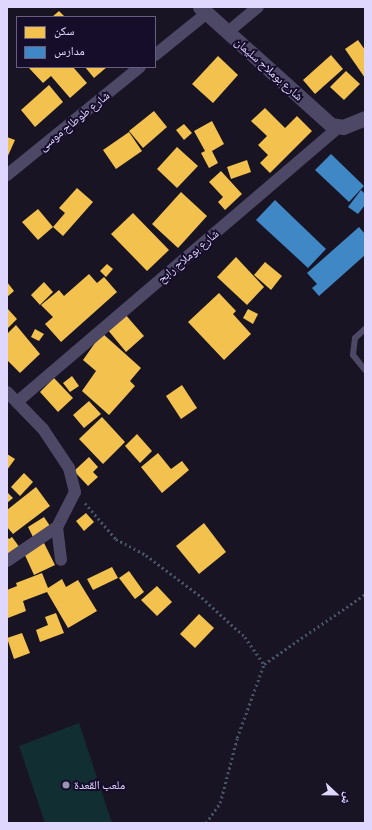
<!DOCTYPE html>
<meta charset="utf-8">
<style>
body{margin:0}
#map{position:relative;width:372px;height:830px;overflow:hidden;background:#191424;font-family:Barlow,"Noto Naskh Arabic",sans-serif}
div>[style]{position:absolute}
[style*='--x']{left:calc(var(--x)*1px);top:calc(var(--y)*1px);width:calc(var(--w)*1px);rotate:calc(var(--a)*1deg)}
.green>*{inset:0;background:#112e33}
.homes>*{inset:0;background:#f2c14e}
.schools>*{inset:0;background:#3f88c5}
.path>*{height:2.5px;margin-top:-1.25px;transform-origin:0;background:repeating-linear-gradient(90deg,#485567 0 2px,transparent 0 5px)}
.service>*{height:6px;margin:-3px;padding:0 3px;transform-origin:3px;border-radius:3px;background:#4d4865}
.minor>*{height:12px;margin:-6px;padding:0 6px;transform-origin:6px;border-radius:6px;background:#4d4865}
.tertiary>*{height:15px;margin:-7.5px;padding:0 7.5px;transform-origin:7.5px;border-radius:7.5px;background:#4d4865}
.dots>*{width:11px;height:11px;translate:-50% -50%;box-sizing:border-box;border:2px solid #160d2b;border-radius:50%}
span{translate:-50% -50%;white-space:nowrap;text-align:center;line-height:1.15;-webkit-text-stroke:4px #160d2b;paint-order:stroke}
.street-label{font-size:12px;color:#e0d7ff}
.poi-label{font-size:12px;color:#e0d7ff}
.left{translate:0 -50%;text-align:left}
.frame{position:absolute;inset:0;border:8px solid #e0d7ff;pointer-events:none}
.legend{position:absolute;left:16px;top:16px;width:140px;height:52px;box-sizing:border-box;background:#160d2b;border:1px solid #675e80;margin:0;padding:5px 7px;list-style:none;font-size:12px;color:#e0d7ff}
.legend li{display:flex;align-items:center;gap:8px;height:20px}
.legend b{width:20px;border:1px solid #675e80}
.north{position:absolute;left:316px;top:774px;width:40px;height:40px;-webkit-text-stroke:3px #160d2b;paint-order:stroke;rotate:112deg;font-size:11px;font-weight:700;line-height:16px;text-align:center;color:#e0d7ff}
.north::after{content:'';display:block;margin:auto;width:14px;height:18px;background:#e0d7ff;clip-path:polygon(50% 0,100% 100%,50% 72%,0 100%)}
</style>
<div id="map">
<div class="green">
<div style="clip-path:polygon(79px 723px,112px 823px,45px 823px,19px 746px)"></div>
</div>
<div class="homes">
<div style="clip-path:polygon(59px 11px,65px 17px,52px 17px)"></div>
<div style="clip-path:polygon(358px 40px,365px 50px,365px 78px,345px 49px)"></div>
<div style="clip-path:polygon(331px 55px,343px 69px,315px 94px,303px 80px)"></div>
<div style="clip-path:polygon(218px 56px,238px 75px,213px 103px,192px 84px)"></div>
<div style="clip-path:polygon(73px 67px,87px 83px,70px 98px,51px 76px,43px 83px,29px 68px)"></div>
<div style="clip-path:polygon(85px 67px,107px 67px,94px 78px)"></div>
<div style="clip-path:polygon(346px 71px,360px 84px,344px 100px,330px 87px)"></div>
<div style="clip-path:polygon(49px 85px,63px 102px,35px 127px,21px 110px)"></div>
<div style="clip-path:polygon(265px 108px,285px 128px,297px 116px,312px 131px,270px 173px,260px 163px,268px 155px,258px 145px,267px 136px,251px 121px)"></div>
<div style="clip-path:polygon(154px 111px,167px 127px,143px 148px,129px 131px)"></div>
<div style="clip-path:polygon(212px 121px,224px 144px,212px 151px,218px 163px,209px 168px,201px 153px,205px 151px,194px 131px)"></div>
<div style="clip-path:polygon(184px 124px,192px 133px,184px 140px,176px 130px)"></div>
<div style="clip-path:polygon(129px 132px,142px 151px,116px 169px,103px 150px)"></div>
<div style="clip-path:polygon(7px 137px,15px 140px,7px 158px)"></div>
<div style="clip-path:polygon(177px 147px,198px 166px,177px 188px,157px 169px)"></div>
<div style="clip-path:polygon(247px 160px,251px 172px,231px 179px,227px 167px)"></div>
<div style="clip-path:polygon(221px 171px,242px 194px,225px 210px,218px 202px,223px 197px,209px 182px)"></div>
<div style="clip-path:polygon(77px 188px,93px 202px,63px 236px,53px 227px,65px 213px,59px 208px)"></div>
<div style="clip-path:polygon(181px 192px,207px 216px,178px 248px,152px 224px)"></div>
<div style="clip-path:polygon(38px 209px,53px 227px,38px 240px,22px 222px)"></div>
<div style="clip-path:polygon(133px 213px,169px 250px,147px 271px,111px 234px)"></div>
<div style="clip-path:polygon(236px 257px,264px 287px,247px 305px,217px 277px)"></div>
<div style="clip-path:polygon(265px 262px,282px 276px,271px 290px,254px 275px)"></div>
<div style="clip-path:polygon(107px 264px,113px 269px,106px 277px,100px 271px)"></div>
<div style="clip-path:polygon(89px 274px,97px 283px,104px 277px,117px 292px,61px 342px,45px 324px,53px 317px,41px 305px,59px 290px,64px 296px)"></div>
<div style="clip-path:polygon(7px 282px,14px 291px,7px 297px)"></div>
<div style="clip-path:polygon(44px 282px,53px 292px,40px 305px,31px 295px)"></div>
<div style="clip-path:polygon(219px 293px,236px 311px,233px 314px,251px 334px,224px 360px,188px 322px)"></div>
<div style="clip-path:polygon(7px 308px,17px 319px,7px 329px)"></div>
<div style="clip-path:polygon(248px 309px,258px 314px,253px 324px,243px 318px)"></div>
<div style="clip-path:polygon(124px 313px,144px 336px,126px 352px,107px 329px)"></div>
<div style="clip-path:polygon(16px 325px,40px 354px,20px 373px,7px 360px,7px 334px)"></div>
<div style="clip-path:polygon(35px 329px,44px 334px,39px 341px,31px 337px)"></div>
<div style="clip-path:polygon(102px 333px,141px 368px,130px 381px,135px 386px,109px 415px,82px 391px,96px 371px,83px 360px)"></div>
<div style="clip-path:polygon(72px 376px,79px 386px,70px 392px,63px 383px)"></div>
<div style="clip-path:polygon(54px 378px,73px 398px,58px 412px,40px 392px)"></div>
<div style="clip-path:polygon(182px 385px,197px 408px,181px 419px,166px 396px)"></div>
<div style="clip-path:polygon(89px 401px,101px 414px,84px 428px,73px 415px)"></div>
<div style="clip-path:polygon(102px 417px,125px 442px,103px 464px,79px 439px)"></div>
<div style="clip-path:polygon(137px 434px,152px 451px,140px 463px,125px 446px)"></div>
<div style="clip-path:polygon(158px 453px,171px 469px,182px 461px,189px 470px,162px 493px,141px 467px)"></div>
<div style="clip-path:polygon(7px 454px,15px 459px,7px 470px)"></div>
<div style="clip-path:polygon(89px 457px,98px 467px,93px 472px,98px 477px,88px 486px,74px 471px)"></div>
<div style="clip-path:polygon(24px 473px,33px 482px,20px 496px,11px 487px)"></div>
<div style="clip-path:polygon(36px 487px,50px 506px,13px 534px,7px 527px,7px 510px)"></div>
<div style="clip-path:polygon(7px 492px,13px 498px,7px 503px)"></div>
<div style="clip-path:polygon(86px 513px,94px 522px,84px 531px,76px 521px)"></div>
<div style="clip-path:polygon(44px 517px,50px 526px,33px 537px,28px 527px)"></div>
<div style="clip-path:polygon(204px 523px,226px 552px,199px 574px,176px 546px)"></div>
<div style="clip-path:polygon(7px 537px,9px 539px,12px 537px,20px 548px,7px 558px)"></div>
<div style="clip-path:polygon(44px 543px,55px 565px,34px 575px,24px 553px)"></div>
<div style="clip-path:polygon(112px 567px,118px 578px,93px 590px,87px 579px)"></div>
<div style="clip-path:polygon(129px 571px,144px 592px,135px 599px,119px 578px)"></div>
<div style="clip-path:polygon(42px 573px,48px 588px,62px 579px,66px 587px,78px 580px,97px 611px,68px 628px,47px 592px,23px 601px,26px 611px,8px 618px,7px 590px,17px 586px,16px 583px)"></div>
<div style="clip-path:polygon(157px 586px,172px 602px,157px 616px,141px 600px)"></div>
<div style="clip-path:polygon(56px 613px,64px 633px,40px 642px,36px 630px,48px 625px,45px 617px)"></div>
<div style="clip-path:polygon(199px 614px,214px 628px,195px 648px,180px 634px)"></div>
<div style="clip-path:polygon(22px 633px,30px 653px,14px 659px,7px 638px)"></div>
</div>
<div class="schools">
<div style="clip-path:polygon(331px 154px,364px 186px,349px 202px,315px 170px)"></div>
<div style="clip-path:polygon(361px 190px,365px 194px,365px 205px,358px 214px,348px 207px)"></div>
<div style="clip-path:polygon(275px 200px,326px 249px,308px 268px,256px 220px)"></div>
<div style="clip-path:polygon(359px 227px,365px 234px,365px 255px,319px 296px,312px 288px,317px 284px,307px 273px)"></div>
</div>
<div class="path">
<div style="--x:85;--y:503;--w:48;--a:49.3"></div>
<div style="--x:116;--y:539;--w:34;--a:28"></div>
<div style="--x:146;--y:555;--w:65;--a:36.9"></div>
<div style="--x:198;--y:594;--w:64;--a:42.5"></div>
<div style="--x:245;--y:637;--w:33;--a:55"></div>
<div style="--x:206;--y:823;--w:24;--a:-55"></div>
<div style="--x:220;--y:803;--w:67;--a:-75.3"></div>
<div style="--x:237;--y:738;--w:79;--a:-70"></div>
<div style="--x:264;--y:664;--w:123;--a:-34.7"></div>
</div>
<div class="service">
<div style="--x:365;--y:329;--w:13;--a:138"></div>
<div style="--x:355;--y:338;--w:17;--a:97"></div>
<div style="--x:353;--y:355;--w:19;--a:51"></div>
</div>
<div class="minor">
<div style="--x:228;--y:32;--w:39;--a:-40"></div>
<div style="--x:155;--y:55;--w:67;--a:-38.9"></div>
<div style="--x:7;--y:175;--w:171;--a:-39.1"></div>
<div style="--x:7;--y:392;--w:52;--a:45.8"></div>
<div style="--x:43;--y:429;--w:47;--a:56.3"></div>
<div style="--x:69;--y:468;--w:25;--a:76"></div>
<div style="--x:75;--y:492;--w:39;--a:117"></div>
<div style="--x:57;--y:527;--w:60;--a:145.8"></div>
<div style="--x:17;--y:402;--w:423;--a:-40.5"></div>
<div style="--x:57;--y:527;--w:33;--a:83"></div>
</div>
<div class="tertiary">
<div style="--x:200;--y:7;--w:176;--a:42"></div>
<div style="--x:331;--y:125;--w:12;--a:9"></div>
<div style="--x:343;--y:127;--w:24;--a:-22"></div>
</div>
<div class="dots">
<div style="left:66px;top:785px;background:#9a93b2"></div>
</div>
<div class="street-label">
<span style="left:269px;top:69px;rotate:42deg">شارع بوملاح سليمان</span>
<span style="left:74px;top:121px;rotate:-39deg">شارع طوطاح موسى</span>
<span style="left:188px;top:256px;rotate:-40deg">شارع بوملاح رابح</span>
</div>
<div class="poi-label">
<span class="left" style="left:74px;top:785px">ملعب القعدة</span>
</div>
<div class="frame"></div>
<ul class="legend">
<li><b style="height:11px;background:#f2c14e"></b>سكن</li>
<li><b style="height:11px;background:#3f88c5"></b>مدارس</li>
</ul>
<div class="north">ش</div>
</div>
